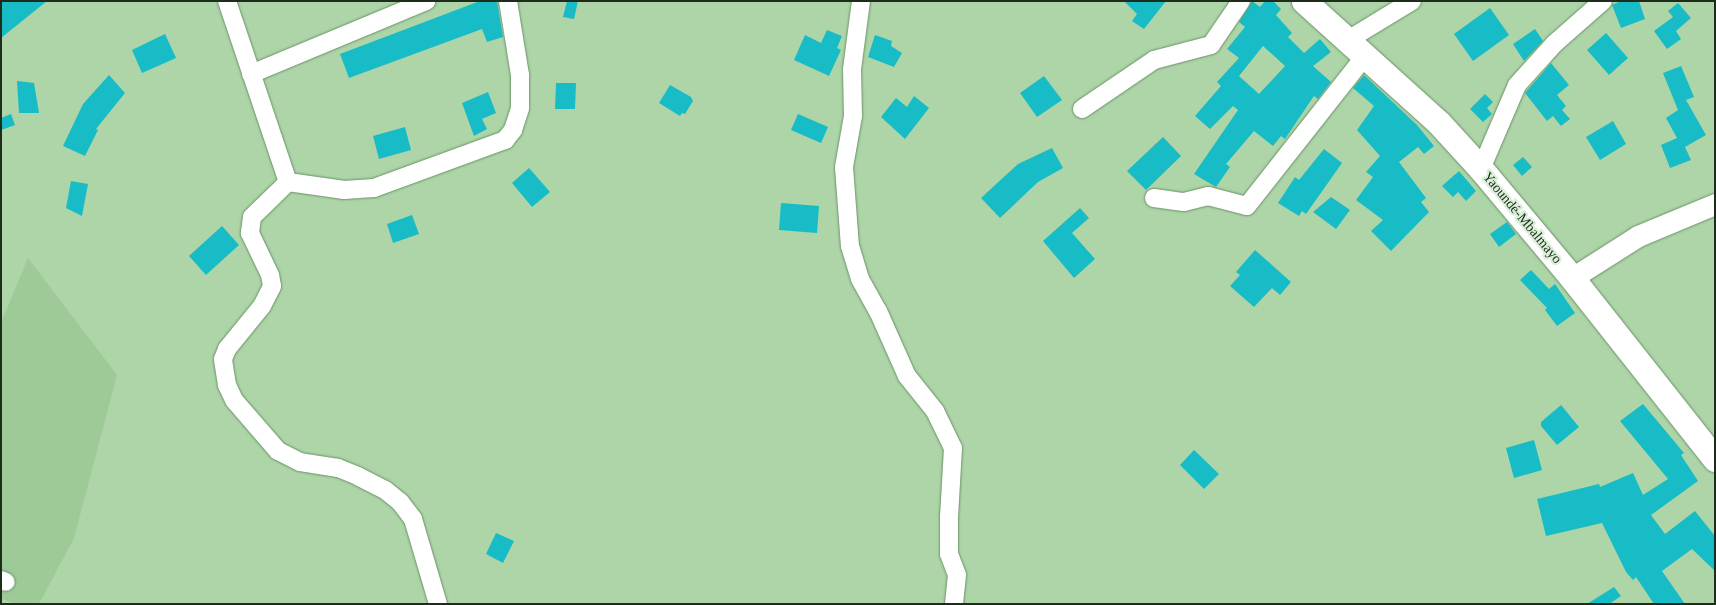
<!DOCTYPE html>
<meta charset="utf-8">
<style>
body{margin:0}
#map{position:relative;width:1716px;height:605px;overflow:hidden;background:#add5a8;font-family:"Times New Roman",serif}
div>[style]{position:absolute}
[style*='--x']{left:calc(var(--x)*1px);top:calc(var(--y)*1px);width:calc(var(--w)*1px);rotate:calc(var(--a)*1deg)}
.built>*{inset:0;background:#9dca97}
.building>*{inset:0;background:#18bcc6}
.roads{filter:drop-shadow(0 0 1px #6c9268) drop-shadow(0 0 1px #6c9268)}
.minor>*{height:18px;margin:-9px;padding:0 9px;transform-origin:9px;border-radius:9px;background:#fff}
.major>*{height:21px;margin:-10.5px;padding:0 10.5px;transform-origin:10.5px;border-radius:10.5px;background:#fff}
.highway>*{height:25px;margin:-12.5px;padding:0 12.5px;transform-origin:12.5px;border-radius:12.5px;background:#fff}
span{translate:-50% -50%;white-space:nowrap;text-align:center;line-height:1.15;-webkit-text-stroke:4.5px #dbf0d9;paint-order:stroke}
.street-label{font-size:14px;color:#1d2c1b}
.frame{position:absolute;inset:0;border:2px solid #1d2c1b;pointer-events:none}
</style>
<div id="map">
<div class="built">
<div style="clip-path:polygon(28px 258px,117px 375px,74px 538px,39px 604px,14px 604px,1px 598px,1px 323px)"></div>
</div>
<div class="building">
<div style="clip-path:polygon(1px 1px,47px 1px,1px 38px)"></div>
<div style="clip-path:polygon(480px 1px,497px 1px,503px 37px,487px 42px,482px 29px,349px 78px,340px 54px)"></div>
<div style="clip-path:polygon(567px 1px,578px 1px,574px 19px,563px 17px)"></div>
<div style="clip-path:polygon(1124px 1px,1166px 1px,1144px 29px,1132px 21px,1137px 14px)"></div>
<div style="clip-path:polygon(evenodd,1252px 1px,1260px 7px,1265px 1px,1273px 1px,1281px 9px,1276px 15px,1292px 33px,1288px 37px,1304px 53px,1320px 39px,1331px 52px,1313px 66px,1331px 82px,1318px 99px,1314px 96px,1285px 139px,1281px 136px,1273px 146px,1254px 131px,1226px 164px,1230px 167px,1216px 187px,1194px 174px,1238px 110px,1233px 106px,1210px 129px,1195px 116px,1221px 86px,1217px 82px,1239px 58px,1227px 49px,1245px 27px,1239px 22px,1252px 1px,1263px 46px,1285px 66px,1259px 94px,1239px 76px,1263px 46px)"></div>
<div style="clip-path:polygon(1621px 1px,1639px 1px,1645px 19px,1621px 28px,1612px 5px)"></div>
<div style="clip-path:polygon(1678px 3px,1691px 18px,1676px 31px,1681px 39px,1667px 49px,1654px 31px,1673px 17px,1668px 11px)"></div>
<div style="clip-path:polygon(1490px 8px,1509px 35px,1473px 61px,1454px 34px)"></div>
<div style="clip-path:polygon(1535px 29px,1543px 41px,1524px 61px,1513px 44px)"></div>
<div style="clip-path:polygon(827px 30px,842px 36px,837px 48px,841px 50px,829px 76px,794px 60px,805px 35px,821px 43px)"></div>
<div style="clip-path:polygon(1606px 33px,1628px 58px,1609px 75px,1587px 50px)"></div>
<div style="clip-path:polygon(165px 34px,176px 58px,142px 73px,132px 50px)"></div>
<div style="clip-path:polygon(875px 35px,892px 41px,891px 46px,902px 53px,894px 67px,868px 57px)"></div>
<div style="clip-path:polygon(1551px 63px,1569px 85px,1557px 95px,1566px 106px,1562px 110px,1570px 119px,1561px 126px,1553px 116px,1547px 121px,1525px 93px)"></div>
<div style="clip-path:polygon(1681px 66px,1694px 97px,1686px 100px,1706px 135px,1685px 147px,1691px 160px,1670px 168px,1661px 145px,1677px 138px,1666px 118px,1678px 110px,1663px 73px)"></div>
<div style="clip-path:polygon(109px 75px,125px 93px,96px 129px,98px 130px,85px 156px,63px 146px,83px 104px)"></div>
<div style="clip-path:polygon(1364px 75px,1417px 125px,1434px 146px,1424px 154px,1418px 147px,1399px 162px,1426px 198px,1421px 202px,1429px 212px,1391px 251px,1371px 231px,1383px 220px,1356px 200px,1373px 177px,1366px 172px,1380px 156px,1357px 130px,1374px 106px,1353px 88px)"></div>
<div style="clip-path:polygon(1044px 76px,1062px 100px,1037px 117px,1020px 93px)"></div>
<div style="clip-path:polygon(17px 81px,34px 83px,39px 113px,19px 113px)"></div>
<div style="clip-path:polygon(556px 83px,576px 83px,575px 109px,555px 109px)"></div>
<div style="clip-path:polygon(670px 85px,691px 97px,693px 101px,685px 114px,682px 113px,680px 116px,659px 103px)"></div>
<div style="clip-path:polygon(488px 92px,496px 113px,482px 119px,487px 129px,474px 136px,462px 103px)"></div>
<div style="clip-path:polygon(1485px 94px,1493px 102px,1487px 108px,1492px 114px,1483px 122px,1470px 109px)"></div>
<div style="clip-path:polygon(914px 96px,929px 108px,905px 139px,881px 117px,896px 98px,907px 107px)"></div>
<div style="clip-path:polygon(11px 114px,15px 125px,1px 130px,1px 118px)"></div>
<div style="clip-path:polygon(798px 114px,828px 127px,821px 143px,791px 130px)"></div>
<div style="clip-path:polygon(1613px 121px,1626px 144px,1600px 160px,1586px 137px)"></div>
<div style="clip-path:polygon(405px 127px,411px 150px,379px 159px,373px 136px)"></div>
<div style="clip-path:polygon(1163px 137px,1181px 156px,1146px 190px,1127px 171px)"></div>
<div style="clip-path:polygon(1052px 148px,1063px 168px,1038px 182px,1000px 218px,981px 198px,1018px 164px)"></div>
<div style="clip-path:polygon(1324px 149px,1342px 163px,1306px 214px,1302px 211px,1299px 216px,1278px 203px,1295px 177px,1299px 180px)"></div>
<div style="clip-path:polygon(1523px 157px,1532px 167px,1522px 176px,1513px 165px)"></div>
<div style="clip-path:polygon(529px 168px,550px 192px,532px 207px,512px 183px)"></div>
<div style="clip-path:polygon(1459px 171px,1476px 191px,1466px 201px,1458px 192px,1453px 197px,1442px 186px)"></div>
<div style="clip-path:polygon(71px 181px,88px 184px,82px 216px,66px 208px)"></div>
<div style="clip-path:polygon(1331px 197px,1350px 210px,1336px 229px,1313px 212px)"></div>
<div style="clip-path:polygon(781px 203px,819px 206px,817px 233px,779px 230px)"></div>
<div style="clip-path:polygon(1080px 208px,1089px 218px,1072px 233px,1095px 259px,1074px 278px,1043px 241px)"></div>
<div style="clip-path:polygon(412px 215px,419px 234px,393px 243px,387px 224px)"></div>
<div style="clip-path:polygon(1507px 222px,1516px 234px,1499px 247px,1490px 234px)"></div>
<div style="clip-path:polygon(222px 226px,239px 245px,206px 275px,189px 256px)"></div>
<div style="clip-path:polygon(1255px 250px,1291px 282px,1280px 295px,1272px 288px,1254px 307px,1230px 286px,1240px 275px,1236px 272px)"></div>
<div style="clip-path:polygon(1531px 270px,1549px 289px,1555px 284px,1575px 313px,1557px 326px,1545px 310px,1547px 308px,1520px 280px)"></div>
<div style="clip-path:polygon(1643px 404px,1684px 453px,1681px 455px,1698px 481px,1651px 515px,1665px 534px,1695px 511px,1715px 536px,1715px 571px,1692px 549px,1662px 571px,1685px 604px,1654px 604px,1636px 577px,1633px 580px,1626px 572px,1602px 523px,1546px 536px,1537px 499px,1599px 484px,1600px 487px,1633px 473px,1643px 495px,1668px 479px,1620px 421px)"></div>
<div style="clip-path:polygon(1561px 405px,1579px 427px,1557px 445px,1541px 426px,1541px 422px)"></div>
<div style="clip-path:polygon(1534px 440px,1542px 470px,1514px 478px,1506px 448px)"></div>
<div style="clip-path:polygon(1194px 450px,1219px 474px,1204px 489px,1180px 465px)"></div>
<div style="clip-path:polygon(496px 533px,514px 541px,503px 563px,486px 554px)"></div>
<div style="clip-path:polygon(1614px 587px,1621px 596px,1609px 604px,1587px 604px)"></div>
</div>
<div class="roads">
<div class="minor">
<div style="--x:227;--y:1;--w:191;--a:71.4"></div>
<div style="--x:861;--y:1;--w:69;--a:97.5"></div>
<div style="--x:852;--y:69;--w:47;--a:88.8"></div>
<div style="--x:853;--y:116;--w:52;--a:100"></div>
<div style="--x:844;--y:167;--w:79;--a:85.7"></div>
<div style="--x:850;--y:246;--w:34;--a:73"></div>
<div style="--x:860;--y:279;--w:37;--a:61"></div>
<div style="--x:878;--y:311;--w:71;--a:66"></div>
<div style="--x:907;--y:376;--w:45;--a:51.3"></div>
<div style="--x:935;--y:411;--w:41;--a:64.1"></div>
<div style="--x:953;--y:448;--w:69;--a:93.3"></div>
<div style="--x:949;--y:517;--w:37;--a:90"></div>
<div style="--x:949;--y:554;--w:22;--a:69"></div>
<div style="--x:957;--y:575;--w:29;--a:96"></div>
<div style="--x:1348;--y:40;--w:75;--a:-31.4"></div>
<div style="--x:251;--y:74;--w:190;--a:-22.6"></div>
<div style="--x:1082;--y:109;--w:87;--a:-34.2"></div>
<div style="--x:1154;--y:60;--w:59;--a:-14.7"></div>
<div style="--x:1211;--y:45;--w:53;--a:-55.7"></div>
<div style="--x:1481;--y:169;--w:91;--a:-66.8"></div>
<div style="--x:1517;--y:85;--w:55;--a:-47.9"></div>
<div style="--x:1554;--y:44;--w:65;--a:-41.3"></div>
<div style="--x:1154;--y:198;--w:30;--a:8"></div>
<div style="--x:1184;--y:202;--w:25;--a:-14"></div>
<div style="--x:1208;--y:196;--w:40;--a:14.4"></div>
<div style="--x:1247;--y:206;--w:191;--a:-51.8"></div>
<div style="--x:1;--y:580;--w:5;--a:22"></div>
<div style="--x:438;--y:604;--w:89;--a:-106.4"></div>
<div style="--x:413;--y:519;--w:21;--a:-127"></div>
<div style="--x:400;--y:502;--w:19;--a:-141"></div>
<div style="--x:385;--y:490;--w:30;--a:-153"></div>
<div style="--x:358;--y:476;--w:22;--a:-158"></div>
<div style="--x:338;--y:468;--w:38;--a:-171"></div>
<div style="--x:300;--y:462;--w:25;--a:-153"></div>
<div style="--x:278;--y:451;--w:67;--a:-130.8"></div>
<div style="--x:234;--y:400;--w:17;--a:-115"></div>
<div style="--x:227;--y:385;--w:26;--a:-99"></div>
<div style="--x:223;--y:359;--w:11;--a:-68"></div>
<div style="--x:227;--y:349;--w:55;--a:-50.9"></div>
<div style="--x:262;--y:306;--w:22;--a:-63"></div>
<div style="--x:272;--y:286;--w:11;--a:-100"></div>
<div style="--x:270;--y:275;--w:47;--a:-115.5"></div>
<div style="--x:250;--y:233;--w:16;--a:-83"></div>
<div style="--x:252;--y:217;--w:50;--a:-44.2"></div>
<div style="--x:288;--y:182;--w:57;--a:8.1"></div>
<div style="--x:344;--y:190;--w:30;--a:-4"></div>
<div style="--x:374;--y:188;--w:140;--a:-20.1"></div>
<div style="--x:505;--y:140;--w:13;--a:-51"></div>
<div style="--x:513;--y:130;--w:23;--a:-72"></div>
<div style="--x:520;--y:108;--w:33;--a:-90"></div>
<div style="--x:520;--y:75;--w:75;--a:-99.2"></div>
</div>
<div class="major">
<div style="--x:1572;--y:278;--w:78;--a:-32.5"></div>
<div style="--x:1638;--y:236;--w:83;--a:-22.6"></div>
</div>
<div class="highway">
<div style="--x:1304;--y:1;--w:182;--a:42.1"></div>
<div style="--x:1439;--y:123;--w:62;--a:47.6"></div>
<div style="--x:1481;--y:169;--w:142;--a:50.1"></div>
<div style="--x:1572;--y:278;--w:231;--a:51.7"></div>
</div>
</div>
<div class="street-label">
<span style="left:1522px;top:218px;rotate:50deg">Yaoundé-Mbalmayo</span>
</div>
<div class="frame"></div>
</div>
